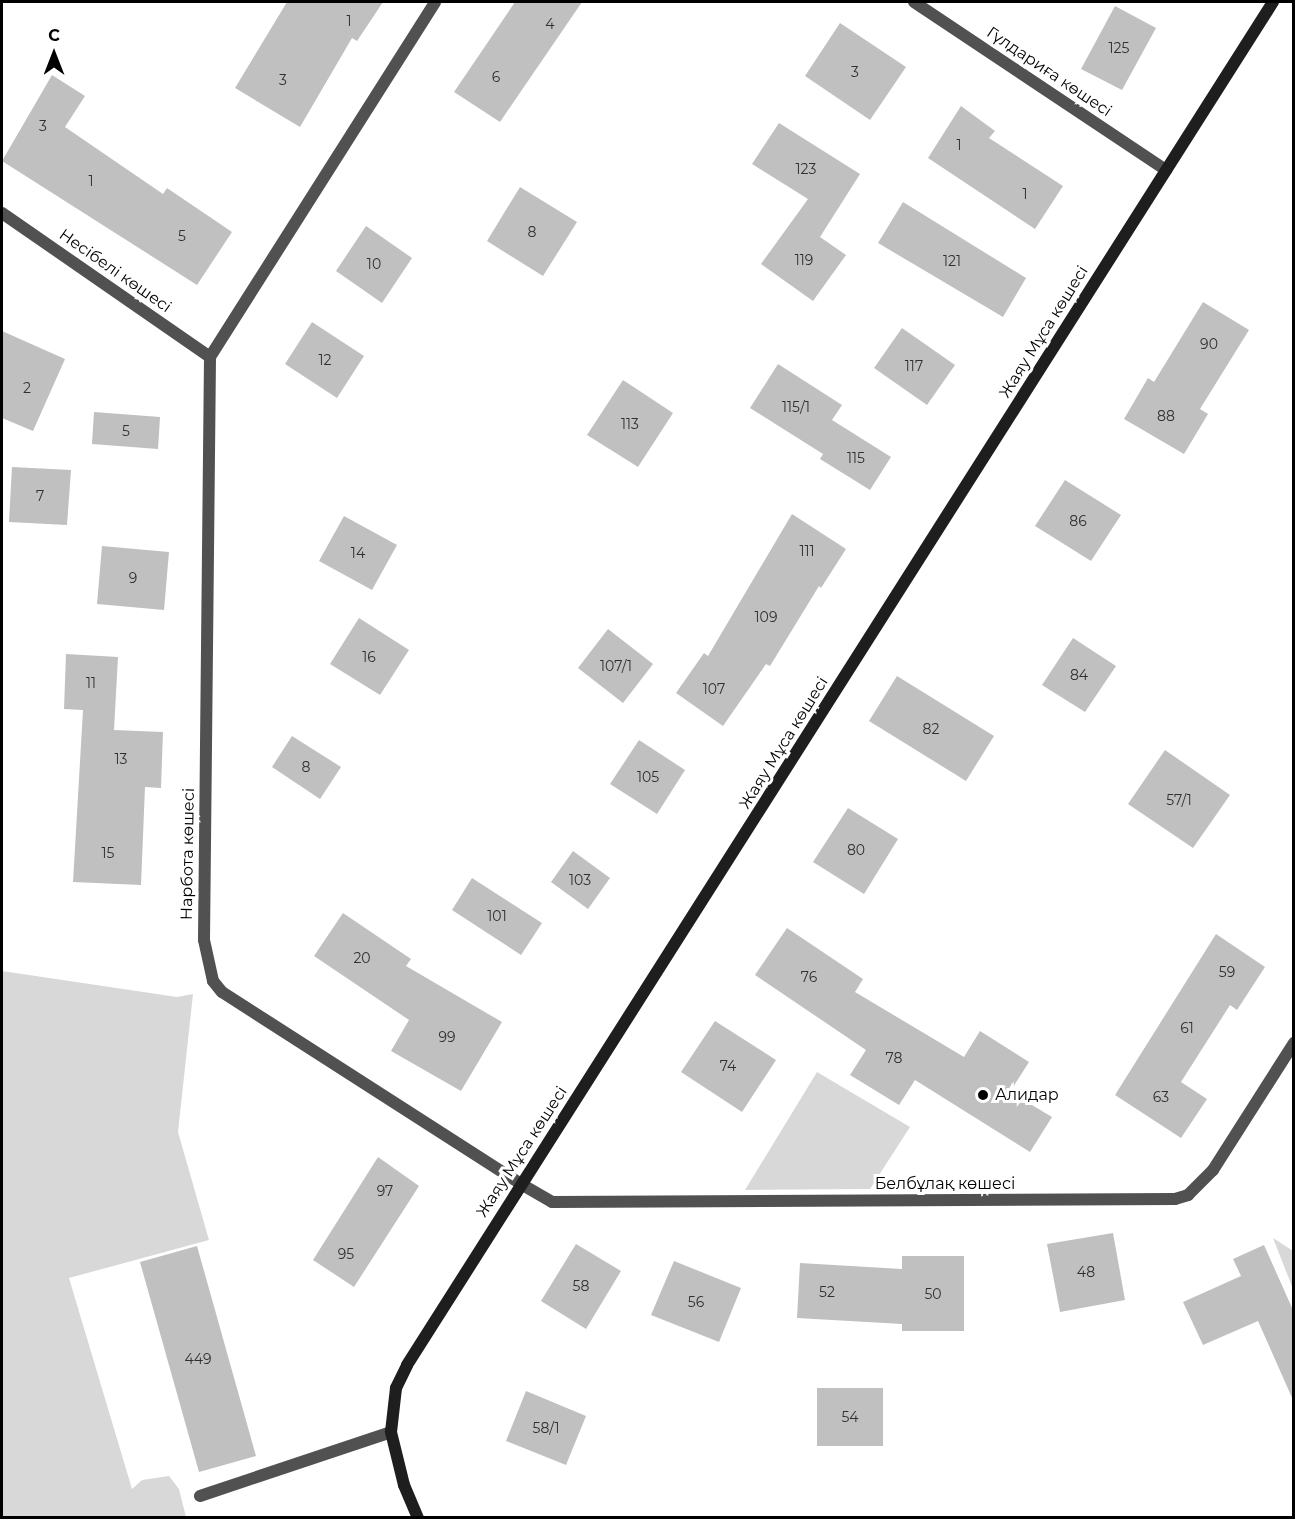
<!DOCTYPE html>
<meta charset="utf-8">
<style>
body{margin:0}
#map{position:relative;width:1295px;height:1519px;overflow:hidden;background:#fff;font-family:Montserrat,sans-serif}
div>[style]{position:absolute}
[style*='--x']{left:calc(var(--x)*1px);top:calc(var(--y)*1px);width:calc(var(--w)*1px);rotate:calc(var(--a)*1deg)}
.green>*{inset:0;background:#d8d8d8}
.building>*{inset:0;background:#c0c0c0}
.lane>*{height:12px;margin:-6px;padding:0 6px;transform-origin:6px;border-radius:6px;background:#515151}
.street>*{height:12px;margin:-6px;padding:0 6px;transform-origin:6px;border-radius:6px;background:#515151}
.secondary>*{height:12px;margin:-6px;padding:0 6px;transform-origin:6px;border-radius:6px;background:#1e1e1e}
.dots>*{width:16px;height:16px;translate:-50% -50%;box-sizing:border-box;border:3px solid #fff;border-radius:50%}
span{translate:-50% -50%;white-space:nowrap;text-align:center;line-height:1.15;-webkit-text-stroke:6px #fff;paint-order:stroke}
.number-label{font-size:14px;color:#303030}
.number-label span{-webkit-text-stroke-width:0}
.street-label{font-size:16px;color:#000}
.poi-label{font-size:16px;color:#000}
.left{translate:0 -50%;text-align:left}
.frame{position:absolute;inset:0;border:3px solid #000;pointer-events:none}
.north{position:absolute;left:24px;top:24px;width:60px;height:60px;-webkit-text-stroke:4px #fff;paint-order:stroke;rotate:0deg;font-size:16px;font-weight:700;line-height:24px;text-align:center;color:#000}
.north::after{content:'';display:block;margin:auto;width:21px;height:27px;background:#000;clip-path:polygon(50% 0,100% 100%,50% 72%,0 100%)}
</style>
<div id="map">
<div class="green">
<div style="clip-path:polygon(2px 971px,177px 997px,193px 994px,178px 1132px,209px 1240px,69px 1278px,132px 1489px,142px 1480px,169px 1476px,179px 1489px,186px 1517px,2px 1517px)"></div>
<div style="clip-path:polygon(817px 1072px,910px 1127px,870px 1189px,745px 1190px)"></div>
<div style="clip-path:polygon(1273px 1238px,1293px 1251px,1293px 1289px)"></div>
</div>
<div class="building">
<div style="clip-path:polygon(287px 2px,383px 2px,357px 41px,352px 38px,300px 127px,235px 88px)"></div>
<div style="clip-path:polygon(515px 2px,582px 2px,500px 122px,454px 92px)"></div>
<div style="clip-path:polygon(1115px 6px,1156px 28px,1122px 90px,1081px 69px)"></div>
<div style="clip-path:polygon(840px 23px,906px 67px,870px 120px,805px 76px)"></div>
<div style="clip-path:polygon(52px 75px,85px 96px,65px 127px,163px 194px,167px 188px,232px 232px,197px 285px,2px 161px)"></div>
<div style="clip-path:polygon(961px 106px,995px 131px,989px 138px,1063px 186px,1035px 229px,928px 158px)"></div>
<div style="clip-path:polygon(779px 123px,860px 174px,820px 237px,846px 255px,813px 301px,761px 264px,808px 199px,752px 164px)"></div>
<div style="clip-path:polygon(520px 187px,577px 222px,543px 276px,487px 241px)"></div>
<div style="clip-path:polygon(903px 202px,1026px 278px,1003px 317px,878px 243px)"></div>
<div style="clip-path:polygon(366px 226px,412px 258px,382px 303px,336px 271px)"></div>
<div style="clip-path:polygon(1203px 302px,1249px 330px,1200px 409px,1208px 414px,1184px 454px,1124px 419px,1148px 378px,1154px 382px)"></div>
<div style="clip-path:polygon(312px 322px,364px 356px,337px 398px,285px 364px)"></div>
<div style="clip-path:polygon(902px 328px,955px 365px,927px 405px,874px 368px)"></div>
<div style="clip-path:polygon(2px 331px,65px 359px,33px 431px,2px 418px)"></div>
<div style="clip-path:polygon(778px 364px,842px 405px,832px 420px,891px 457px,870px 490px,820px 459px,823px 454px,750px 408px)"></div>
<div style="clip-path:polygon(623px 380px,673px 413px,638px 467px,587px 435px)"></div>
<div style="clip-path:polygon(94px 412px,160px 417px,158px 449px,92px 444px)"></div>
<div style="clip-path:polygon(12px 467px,71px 470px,67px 525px,9px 522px)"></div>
<div style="clip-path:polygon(1065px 480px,1121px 515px,1091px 561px,1035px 526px)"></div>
<div style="clip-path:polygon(792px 514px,846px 549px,821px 588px,819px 586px,770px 666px,766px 664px,723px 726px,676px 693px,704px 653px,708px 656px)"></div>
<div style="clip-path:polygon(344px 516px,397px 545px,372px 590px,319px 561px)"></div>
<div style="clip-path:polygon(102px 546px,169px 552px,164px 610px,97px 604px)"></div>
<div style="clip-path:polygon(359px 618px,409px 650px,380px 695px,330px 664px)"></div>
<div style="clip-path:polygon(608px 629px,653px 664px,623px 703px,578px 668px)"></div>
<div style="clip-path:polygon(1073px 638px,1116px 666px,1085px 712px,1042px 685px)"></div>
<div style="clip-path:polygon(66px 654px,118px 657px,114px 730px,163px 732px,161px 788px,145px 787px,141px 885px,73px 882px,83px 710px,64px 709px)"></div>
<div style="clip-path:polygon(897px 676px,994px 736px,966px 781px,869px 721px)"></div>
<div style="clip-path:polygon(292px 736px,341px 767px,320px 799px,272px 767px)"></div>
<div style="clip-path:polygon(639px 740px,685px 770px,657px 814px,610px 784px)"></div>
<div style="clip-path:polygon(1165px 750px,1230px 795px,1193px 848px,1128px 804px)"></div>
<div style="clip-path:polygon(848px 808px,898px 839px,864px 894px,813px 862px)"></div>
<div style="clip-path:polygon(573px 851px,610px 878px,588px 909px,551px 882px)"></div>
<div style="clip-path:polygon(472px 878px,542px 923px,521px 955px,452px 910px)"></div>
<div style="clip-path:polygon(343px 913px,411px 959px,406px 966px,502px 1022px,461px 1091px,391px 1051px,409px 1020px,314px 956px)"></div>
<div style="clip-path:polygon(787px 928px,863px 979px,855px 992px,964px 1057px,980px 1031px,1029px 1062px,1010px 1092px,1052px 1117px,1030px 1152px,915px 1080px,899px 1105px,850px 1075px,866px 1050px,755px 975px)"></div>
<div style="clip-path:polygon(1216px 934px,1265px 967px,1237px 1010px,1230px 1005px,1181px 1082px,1207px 1099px,1181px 1138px,1115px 1095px)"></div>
<div style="clip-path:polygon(715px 1021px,776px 1060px,742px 1112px,681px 1072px)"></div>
<div style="clip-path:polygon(378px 1157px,419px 1186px,354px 1287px,313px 1260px)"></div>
<div style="clip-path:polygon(1113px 1233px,1125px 1300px,1060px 1312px,1047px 1244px)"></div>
<div style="clip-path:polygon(576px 1244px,621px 1271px,586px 1329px,541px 1301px)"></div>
<div style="clip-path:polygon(1264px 1245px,1293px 1310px,1293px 1400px,1258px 1321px,1203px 1345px,1183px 1302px,1241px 1276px,1233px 1259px)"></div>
<div style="clip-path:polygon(197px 1246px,256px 1456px,199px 1472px,140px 1262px)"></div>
<div style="clip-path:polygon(902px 1256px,964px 1256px,964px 1331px,902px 1331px,902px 1324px,797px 1318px,800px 1263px,902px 1269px)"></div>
<div style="clip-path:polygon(674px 1261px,741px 1288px,719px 1342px,651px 1315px)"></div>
<div style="clip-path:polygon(817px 1388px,883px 1388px,883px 1446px,817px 1446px)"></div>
<div style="clip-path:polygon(526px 1391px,586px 1416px,566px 1465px,506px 1441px)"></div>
</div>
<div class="lane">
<div style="--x:200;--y:1496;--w:201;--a:-18.5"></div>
</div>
<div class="street">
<div style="--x:914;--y:2;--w:303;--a:33.7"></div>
<div style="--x:2;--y:213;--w:253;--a:34.7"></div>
<div style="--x:210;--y:357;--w:583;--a:90.59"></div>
<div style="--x:204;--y:940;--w:42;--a:77.6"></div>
<div style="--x:213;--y:981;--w:14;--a:51"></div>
<div style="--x:222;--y:992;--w:355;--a:32.7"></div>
<div style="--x:521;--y:1184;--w:36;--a:30"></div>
<div style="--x:552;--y:1202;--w:623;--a:-0.28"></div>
<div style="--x:1175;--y:1199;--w:14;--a:-17"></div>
<div style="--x:1188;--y:1195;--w:35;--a:-45"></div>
<div style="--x:1213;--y:1170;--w:151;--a:-57.5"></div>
<div style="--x:210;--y:357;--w:420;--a:-57.6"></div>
</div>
<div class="secondary">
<div style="--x:418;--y:1518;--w:36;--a:-113"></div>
<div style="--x:404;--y:1485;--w:55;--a:-103.8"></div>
<div style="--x:391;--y:1432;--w:44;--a:-83.5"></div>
<div style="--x:396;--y:1388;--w:25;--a:-64"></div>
<div style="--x:407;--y:1365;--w:1615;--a:-57.57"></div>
</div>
<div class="dots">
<div style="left:983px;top:1095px;background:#000"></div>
</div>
<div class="number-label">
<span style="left:349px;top:21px">1</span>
<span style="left:550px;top:24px">4</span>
<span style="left:1119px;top:48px">125</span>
<span style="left:855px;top:72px">3</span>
<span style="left:496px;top:77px">6</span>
<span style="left:283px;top:80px">3</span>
<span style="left:43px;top:126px">3</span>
<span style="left:959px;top:145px">1</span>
<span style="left:806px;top:169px">123</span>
<span style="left:91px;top:181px">1</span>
<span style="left:1025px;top:194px">1</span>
<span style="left:532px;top:232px">8</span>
<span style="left:182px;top:236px">5</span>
<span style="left:804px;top:260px">119</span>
<span style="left:952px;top:261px">121</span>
<span style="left:374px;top:264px">10</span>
<span style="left:1209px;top:344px">90</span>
<span style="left:325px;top:360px">12</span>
<span style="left:914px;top:366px">117</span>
<span style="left:27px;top:388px">2</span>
<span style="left:796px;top:407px">115/1</span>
<span style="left:1166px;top:416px">88</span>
<span style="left:630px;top:424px">113</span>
<span style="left:126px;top:431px">5</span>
<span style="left:856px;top:458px">115</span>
<span style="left:40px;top:496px">7</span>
<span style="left:1078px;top:521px">86</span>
<span style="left:807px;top:551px">111</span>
<span style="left:358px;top:553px">14</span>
<span style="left:133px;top:578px">9</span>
<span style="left:766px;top:617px">109</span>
<span style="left:369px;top:657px">16</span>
<span style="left:616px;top:666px">107/1</span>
<span style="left:1079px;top:675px">84</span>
<span style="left:91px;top:683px">11</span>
<span style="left:714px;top:689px">107</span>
<span style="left:931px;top:729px">82</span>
<span style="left:121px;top:759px">13</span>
<span style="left:306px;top:767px">8</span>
<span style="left:648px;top:777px">105</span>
<span style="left:1179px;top:800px">57/1</span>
<span style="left:856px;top:850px">80</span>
<span style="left:108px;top:853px">15</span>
<span style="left:580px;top:880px">103</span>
<span style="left:497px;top:916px">101</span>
<span style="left:362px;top:958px">20</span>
<span style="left:1227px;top:972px">59</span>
<span style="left:809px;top:977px">76</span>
<span style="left:1187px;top:1028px">61</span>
<span style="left:447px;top:1037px">99</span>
<span style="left:894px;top:1058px">78</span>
<span style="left:728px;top:1066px">74</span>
<span style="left:1161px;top:1097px">63</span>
<span style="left:385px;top:1191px">97</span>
<span style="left:346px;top:1254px">95</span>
<span style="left:1086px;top:1272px">48</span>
<span style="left:581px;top:1286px">58</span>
<span style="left:827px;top:1292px">52</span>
<span style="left:933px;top:1294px">50</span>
<span style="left:696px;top:1302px">56</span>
<span style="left:198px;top:1359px">449</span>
<span style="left:850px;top:1417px">54</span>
<span style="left:546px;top:1428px">58/1</span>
</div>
<div class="street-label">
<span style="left:1049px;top:72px;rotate:34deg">Гүлдариға көшесі</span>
<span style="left:115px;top:271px;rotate:35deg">Несібелі көшесі</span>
<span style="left:1044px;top:332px;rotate:-58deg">Жаяу Мұса көшесі</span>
<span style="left:784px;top:743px;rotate:-58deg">Жаяу Мұса көшесі</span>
<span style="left:188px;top:854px;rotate:-89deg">Нарбота көшесі</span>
<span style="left:522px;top:1152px;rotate:-57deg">Жаяу Мұса көшесі</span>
<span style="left:945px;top:1184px">Белбұлақ көшесі</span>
</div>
<div class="poi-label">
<span class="left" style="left:995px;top:1095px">Алидар</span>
</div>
<div class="frame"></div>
<div class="north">С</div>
</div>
